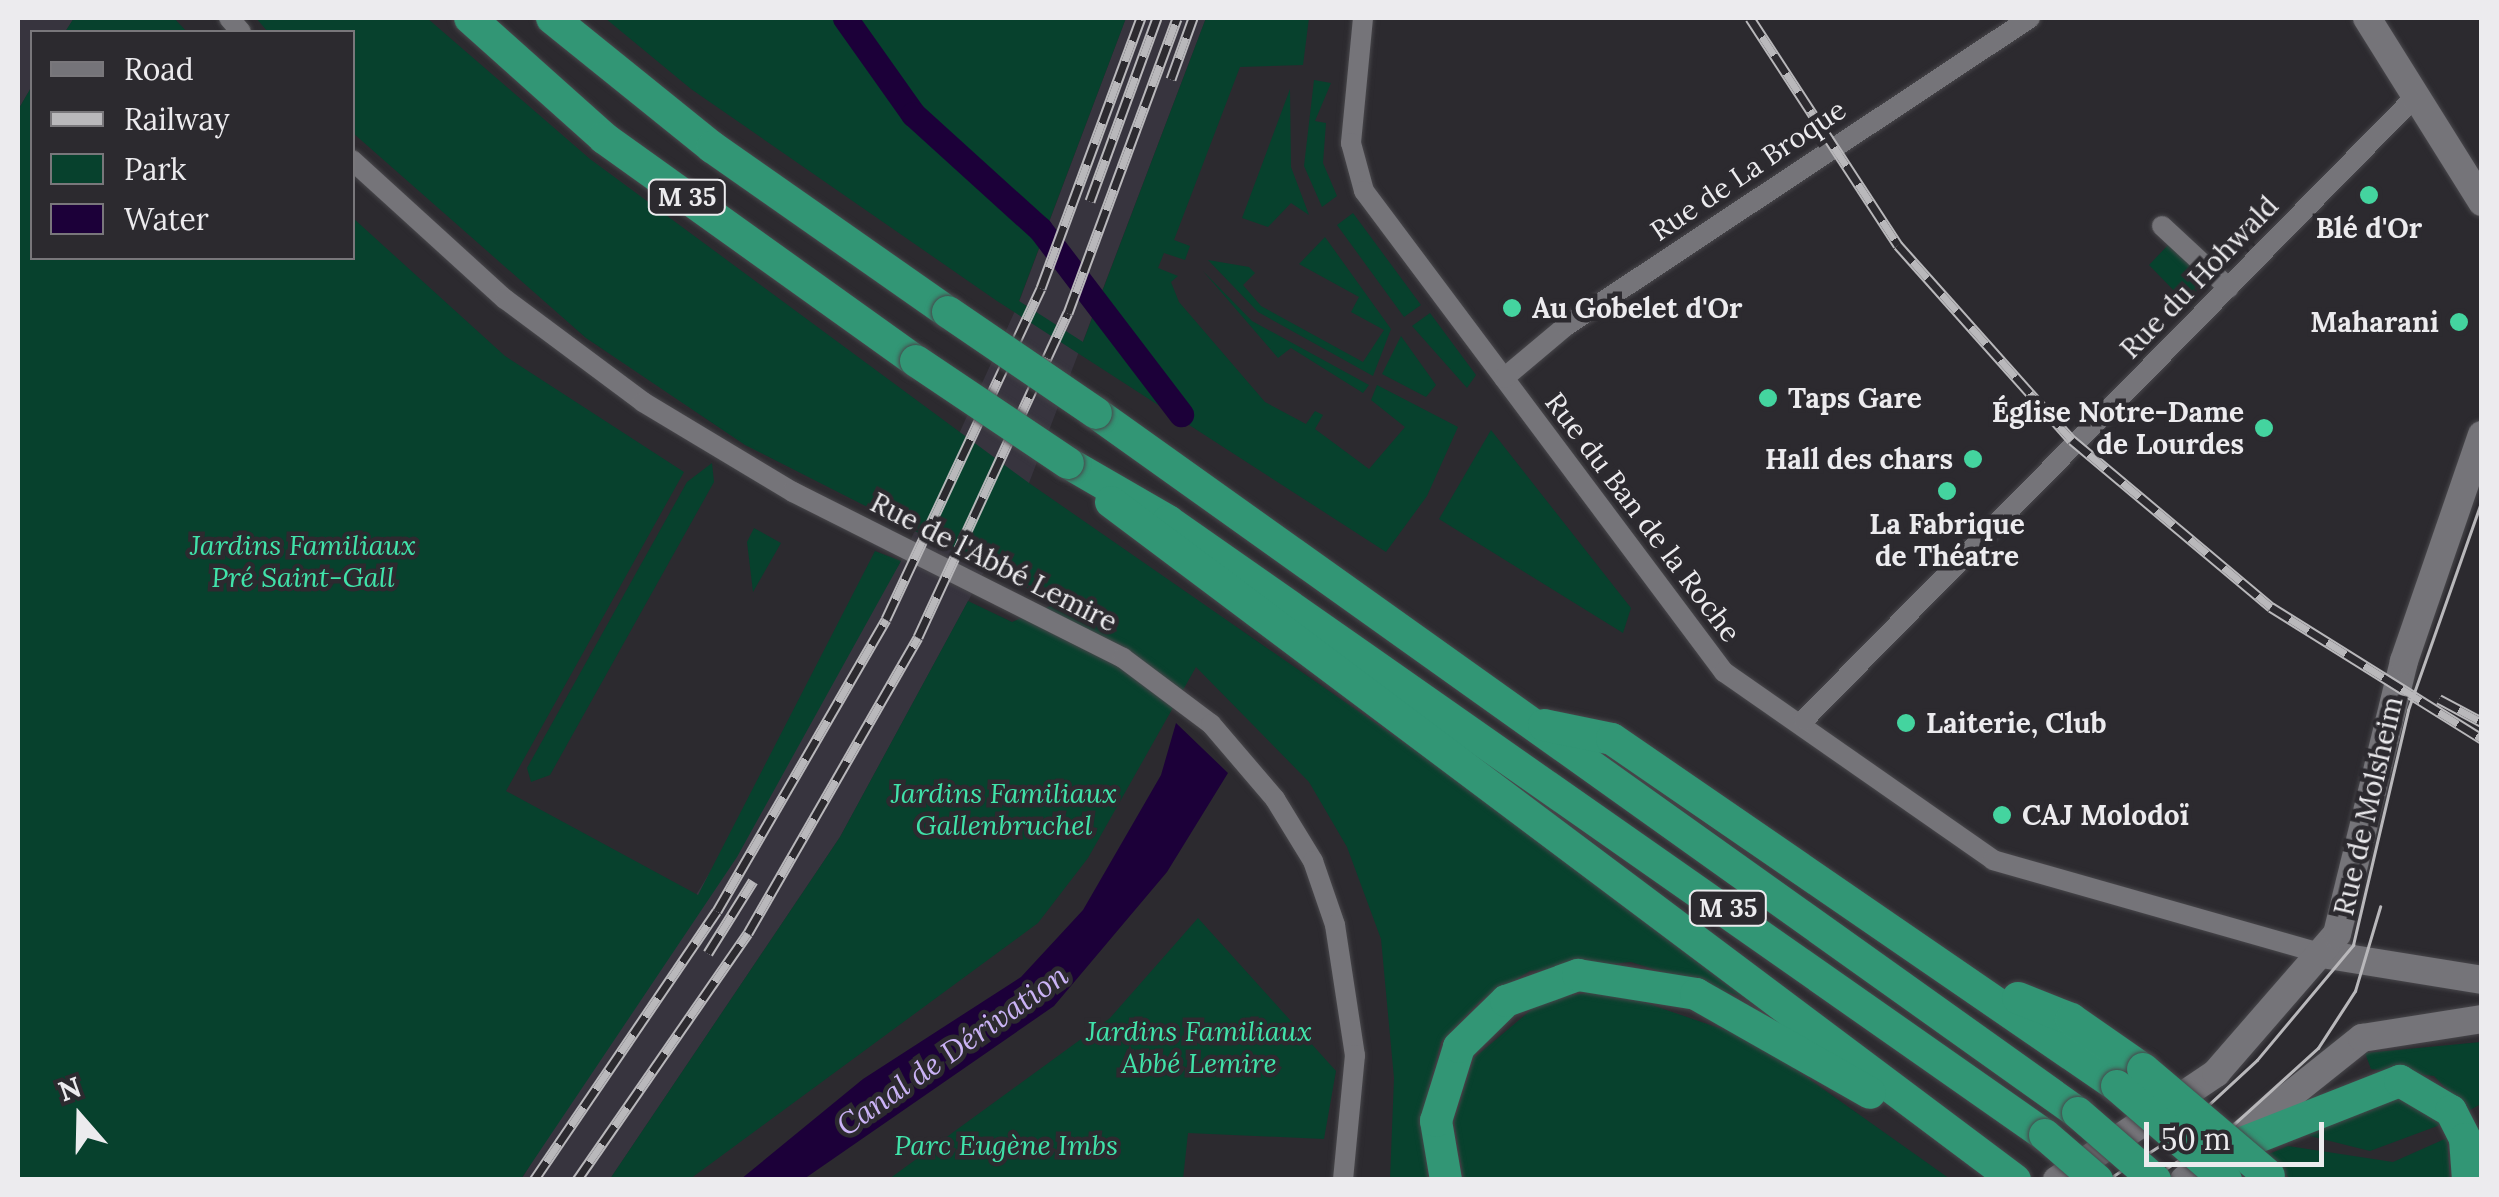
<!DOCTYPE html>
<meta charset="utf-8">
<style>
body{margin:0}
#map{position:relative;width:2499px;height:1197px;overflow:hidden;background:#2c2a2f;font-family:Lora,serif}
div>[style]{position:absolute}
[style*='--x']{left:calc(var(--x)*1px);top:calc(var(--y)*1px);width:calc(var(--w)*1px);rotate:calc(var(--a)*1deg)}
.built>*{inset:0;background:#37343e}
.green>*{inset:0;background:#07412d}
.water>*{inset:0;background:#1c0039}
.canal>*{height:25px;margin:-12.5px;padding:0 12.5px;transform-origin:12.5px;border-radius:12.5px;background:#1c0039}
.roads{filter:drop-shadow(0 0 2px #48474b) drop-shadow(0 0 2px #48474b)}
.minor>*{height:20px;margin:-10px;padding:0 10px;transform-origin:10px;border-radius:10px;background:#757479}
.secondary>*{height:28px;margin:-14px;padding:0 14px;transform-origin:14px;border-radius:14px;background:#757479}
.trunk>*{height:32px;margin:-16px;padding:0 16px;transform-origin:16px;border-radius:16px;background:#329675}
.tram>*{height:2.5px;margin:-1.25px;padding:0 1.25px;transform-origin:1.25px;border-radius:1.25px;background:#b9b8bb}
.rail>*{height:11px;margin-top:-5.5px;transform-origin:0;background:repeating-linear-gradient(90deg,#2c2a2f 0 22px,#b9b8bb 0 44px);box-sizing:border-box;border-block:2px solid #b9b8bb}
.bridges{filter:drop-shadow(0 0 2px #48474b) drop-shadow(0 0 2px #48474b)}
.trunk-bridge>*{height:32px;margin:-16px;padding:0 16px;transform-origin:16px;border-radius:16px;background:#329675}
.dots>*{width:28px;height:28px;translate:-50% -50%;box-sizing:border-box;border:5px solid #2c2a2f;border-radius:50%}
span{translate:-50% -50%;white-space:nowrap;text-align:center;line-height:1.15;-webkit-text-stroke:9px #2c2a2f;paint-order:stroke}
.shield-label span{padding:2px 8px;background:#2c2a2f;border:2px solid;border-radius:8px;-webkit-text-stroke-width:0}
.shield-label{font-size:25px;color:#ecebee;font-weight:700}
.street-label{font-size:28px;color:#ecebee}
.poi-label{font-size:28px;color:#ecebee;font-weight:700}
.left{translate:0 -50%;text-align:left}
.right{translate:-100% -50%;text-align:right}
.park-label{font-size:28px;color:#40e3aa;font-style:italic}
.water-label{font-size:30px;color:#cab3f5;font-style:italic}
.frame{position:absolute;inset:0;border:20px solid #ecebee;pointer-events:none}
.legend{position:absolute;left:30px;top:30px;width:325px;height:230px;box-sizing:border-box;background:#2c2a2f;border:2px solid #79777b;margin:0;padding:12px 18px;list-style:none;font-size:30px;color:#ecebee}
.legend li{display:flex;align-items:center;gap:20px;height:50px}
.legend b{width:50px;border:2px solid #79777b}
.north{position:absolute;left:30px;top:1067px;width:100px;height:100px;-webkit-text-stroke:8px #2c2a2f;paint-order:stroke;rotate:340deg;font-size:28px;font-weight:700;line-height:40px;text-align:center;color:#ecebee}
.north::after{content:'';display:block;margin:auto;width:35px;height:45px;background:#ecebee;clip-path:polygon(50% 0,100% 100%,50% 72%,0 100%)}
.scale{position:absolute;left:2144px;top:1122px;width:180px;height:45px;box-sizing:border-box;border:5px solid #ecebee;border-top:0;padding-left:12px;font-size:30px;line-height:35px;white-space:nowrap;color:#ecebee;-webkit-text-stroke:8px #2c2a2f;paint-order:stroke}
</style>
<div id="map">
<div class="built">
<div style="clip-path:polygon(18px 18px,74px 18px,65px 32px,32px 32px,32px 86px,18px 110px)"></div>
<div style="clip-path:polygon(1126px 18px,1206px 18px,1029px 483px,985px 570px,840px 837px,610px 1179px,521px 1180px,901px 561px,1019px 302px)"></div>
</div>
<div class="green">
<div style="clip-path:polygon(74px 18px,174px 18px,187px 32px,65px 32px)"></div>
<div style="clip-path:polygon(256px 18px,427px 18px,590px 159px,1029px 483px,1433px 763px,1743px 997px,1631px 962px,1530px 971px,1481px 1000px,1441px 1042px,1421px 1117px,1428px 1179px,1390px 1179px,1394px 1078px,1381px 939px,1347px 847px,1309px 782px,1196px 667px,1088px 858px,1038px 923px,690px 1179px,610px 1179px,840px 837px,968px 601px,1012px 622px,1057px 603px,745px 445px,586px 338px,353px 133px,352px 32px,268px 32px)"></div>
<div style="clip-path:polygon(605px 18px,1126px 18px,1019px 301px,1083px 342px,1206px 18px,1309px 18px,1303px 65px,1240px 67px,1174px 240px,1190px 246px,1185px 260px,1164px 253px,1158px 268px,1178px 276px,1171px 282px,1179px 302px,1265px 402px,1306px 424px,1315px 411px,1323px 415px,1315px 429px,1369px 469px,1405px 427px,1371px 400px,1377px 385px,1458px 427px,1427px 496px,1386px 552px,997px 301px,691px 89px)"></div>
<div style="clip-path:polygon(1314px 80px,1331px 83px,1315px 121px,1326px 123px,1323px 163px,1337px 196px,1322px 207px,1304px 166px)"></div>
<div style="clip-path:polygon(32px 86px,32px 258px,352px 258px,353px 218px,505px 356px,684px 472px,506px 791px,698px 895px,875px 551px,901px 561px,737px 857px,521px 1179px,18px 1179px,18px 110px)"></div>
<div style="clip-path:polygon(1290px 89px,1291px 167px,1309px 215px,1291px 203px,1268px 227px,1242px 218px)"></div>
<div style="clip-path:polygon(1353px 213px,1421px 305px,1404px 317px,1337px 225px)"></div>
<div style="clip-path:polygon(1325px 237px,1391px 329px,1373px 376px,1258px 312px,1208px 260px,1249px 267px,1255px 273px,1243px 285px,1261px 306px,1363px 362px,1384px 330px,1351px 312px,1359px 297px,1299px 264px)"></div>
<div style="clip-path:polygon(2169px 244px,2206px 282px,2185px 302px,2149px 265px)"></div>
<div style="clip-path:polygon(1203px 271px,1252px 321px,1369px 385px,1363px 393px,1291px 348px,1278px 358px)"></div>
<div style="clip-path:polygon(1430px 313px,1476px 375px,1467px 388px,1412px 326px)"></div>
<div style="clip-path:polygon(1401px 336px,1436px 385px,1426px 397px,1382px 374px)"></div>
<div style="clip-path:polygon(1491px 430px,1631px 608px,1623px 633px,1439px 519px)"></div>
<div style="clip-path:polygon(712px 463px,714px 482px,550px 775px,531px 782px,527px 768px,687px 482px)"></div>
<div style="clip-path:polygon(754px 528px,781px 543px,753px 592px,747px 542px)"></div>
<div style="clip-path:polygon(1198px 918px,1336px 1071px,1324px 1139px,1188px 1133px,1183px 1179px,889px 1179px,1110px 1018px)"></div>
<div style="clip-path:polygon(1608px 990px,1754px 1040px,1950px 1179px,1464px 1180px,1454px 1122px,1474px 1058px,1544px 999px)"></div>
<div style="clip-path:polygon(2481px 1042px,2481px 1104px,2468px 1111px,2434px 1076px,2371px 1069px,2365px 1053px)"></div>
<div style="clip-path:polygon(2391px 1093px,2429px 1109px,2440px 1125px,2370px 1151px,2290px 1131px)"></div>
<div style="clip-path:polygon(2447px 1138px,2450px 1180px,2291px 1179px,2264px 1156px,2288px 1146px,2393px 1162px)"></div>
</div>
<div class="water">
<div style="clip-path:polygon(1176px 723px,1228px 773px,1167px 872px,1054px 1006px,804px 1179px,741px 1179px,863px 1079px,1021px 977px,1083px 910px,1161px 775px)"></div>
</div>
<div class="canal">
<div style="--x:845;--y:18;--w:118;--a:54.7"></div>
<div style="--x:913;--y:114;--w:171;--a:42.2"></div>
<div style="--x:1040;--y:229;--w:233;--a:52.7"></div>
</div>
<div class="roads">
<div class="minor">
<div style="--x:229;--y:18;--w:18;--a:49"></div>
<div style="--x:1363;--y:18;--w:126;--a:95.5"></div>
<div style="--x:1351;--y:143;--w:50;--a:74.8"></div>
<div style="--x:1364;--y:191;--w:601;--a:53.19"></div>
<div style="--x:1724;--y:672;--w:328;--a:34.9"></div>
<div style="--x:1993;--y:860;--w:342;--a:15.9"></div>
<div style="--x:352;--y:160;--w:207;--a:42.3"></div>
<div style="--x:505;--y:299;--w:172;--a:36.7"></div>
<div style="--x:643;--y:402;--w:175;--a:31"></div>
<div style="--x:793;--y:492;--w:369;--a:26.7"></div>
<div style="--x:1123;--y:658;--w:110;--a:36.9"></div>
<div style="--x:1211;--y:724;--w:99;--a:49.5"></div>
<div style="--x:1275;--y:799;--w:73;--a:58.5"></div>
<div style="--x:1313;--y:861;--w:68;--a:71"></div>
<div style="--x:1335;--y:925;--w:132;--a:81.3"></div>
<div style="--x:1355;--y:1055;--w:126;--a:95.5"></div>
<div style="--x:2162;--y:226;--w:91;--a:42.8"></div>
<div style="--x:1504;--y:378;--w:81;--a:-40"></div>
<div style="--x:1566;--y:326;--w:557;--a:-33.58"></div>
<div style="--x:1804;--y:720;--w:875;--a:-45.56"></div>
</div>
<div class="secondary">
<div style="--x:2367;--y:18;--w:217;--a:58"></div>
<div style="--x:2322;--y:954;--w:162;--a:9.2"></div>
<div style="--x:2057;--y:1180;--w:192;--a:-33.9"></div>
<div style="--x:2216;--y:1073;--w:184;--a:-49"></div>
<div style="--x:2337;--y:934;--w:281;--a:-76.2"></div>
<div style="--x:2404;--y:661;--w:239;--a:-71"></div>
<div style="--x:2184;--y:1180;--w:228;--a:-38.6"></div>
<div style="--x:2362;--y:1038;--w:121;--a:-9"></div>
</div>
<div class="trunk">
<div style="--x:470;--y:18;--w:180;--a:41.8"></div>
<div style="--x:604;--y:138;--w:384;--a:35.6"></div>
<div style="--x:552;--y:18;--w:206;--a:38.9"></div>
<div style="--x:712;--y:147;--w:288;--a:35"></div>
<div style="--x:1096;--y:413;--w:1206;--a:35.48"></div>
<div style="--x:1068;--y:463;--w:116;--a:30.1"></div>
<div style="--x:1168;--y:521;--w:1071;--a:35"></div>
<div style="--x:1111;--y:502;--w:1130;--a:36.87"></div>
<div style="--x:1544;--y:725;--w:69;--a:11.6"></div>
<div style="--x:1612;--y:739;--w:613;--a:34.49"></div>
<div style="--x:2018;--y:998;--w:57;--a:21.6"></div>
<div style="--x:2071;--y:1019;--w:88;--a:34.8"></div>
<div style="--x:2227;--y:1149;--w:186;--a:-21.5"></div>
<div style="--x:2400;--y:1081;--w:59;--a:30.5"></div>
<div style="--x:2451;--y:1111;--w:31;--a:63"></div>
<div style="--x:2465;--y:1139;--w:41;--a:85.8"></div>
<div style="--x:1446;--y:1180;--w:60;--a:-99.6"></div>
<div style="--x:1436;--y:1121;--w:77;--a:-72.7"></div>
<div style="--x:1459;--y:1047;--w:66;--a:-44.4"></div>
<div style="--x:1506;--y:1001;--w:77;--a:-19.9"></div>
<div style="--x:1578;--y:975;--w:120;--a:9.1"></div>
<div style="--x:1696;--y:994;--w:200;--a:29.6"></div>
</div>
</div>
<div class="tram">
<div style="--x:2107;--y:1180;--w:82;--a:-33.1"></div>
<div style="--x:2176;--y:1135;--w:110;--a:-42.8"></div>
<div style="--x:2257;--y:1060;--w:150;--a:-50.1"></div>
<div style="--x:2353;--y:945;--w:241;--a:-76.8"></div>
<div style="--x:2408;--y:710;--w:223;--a:-70.6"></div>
<div style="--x:2148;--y:1180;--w:100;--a:-32.7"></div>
<div style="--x:2232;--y:1126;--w:116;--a:-42.2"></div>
<div style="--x:2318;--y:1048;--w:68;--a:-57"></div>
<div style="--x:2355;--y:991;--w:88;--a:-73.4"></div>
</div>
<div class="rail">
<div style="--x:1750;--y:18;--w:271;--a:56.9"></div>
<div style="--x:1898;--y:245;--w:261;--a:48.3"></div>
<div style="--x:2072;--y:440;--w:260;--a:40"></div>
<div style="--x:2271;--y:607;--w:249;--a:32"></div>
<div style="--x:1171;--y:79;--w:65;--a:-70.2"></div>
<div style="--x:1090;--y:201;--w:195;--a:-69.9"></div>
<div style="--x:2439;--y:699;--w:49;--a:28.1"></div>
<div style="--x:708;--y:953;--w:85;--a:-58"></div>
<div style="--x:534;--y:1180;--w:325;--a:-55.8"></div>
<div style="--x:717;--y:911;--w:337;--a:-59.9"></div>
<div style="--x:886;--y:619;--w:365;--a:-64.9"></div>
<div style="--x:1041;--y:288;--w:288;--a:-69.7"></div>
<div style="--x:577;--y:1180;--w:300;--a:-55.3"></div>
<div style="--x:748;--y:933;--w:341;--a:-60.1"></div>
<div style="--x:918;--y:637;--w:357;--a:-65.2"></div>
<div style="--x:1068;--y:313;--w:314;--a:-69.7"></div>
</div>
<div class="bridges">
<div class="trunk-bridge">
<div style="--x:948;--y:312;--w:179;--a:34.3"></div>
<div style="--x:916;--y:361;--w:183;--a:33.9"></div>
<div style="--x:2143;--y:1069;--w:165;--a:40.3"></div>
<div style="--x:2117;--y:1086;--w:144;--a:40.8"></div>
<div style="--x:2078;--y:1113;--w:102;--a:41"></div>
<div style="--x:2045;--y:1135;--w:69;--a:40.9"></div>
</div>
</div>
<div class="dots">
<div style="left:2369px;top:195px;background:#44d49f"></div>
<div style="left:1512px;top:308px;background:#44d49f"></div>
<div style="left:2459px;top:322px;background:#44d49f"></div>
<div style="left:1768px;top:398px;background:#44d49f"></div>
<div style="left:2264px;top:428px;background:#44d49f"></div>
<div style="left:1973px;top:459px;background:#44d49f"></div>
<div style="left:1947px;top:491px;background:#44d49f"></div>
<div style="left:1906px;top:723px;background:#44d49f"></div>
<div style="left:2002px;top:815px;background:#44d49f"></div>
</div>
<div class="shield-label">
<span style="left:687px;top:197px">M 35</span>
<span style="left:1728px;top:908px">M 35</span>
</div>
<div class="street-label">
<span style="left:1748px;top:170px;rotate:-34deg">Rue de La Broque</span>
<span style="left:2199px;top:277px;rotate:-46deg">Rue du Hohwald</span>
<span style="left:1643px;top:517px;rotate:53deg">Rue du Ban de la Roche</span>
<span style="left:994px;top:562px;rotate:27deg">Rue de l'Abbé Lemire</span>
<span style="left:2368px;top:806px;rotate:-77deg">Rue de Molsheim</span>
</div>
<div class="poi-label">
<span style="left:2369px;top:228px">Blé d'Or</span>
<span class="left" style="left:1532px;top:308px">Au Gobelet d'Or</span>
<span class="right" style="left:2439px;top:322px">Maharani</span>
<span class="left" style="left:1788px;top:398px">Taps Gare</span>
<span class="right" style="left:2244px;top:428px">Église Notre-Dame<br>de Lourdes</span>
<span class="right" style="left:1953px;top:459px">Hall des chars</span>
<span style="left:1947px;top:540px">La Fabrique<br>de Théatre</span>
<span class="left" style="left:1926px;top:723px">Laiterie, Club</span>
<span class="left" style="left:2022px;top:815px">CAJ Molodoï</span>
</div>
<div class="park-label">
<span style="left:303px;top:561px">Jardins Familiaux<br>Pré Saint-Gall</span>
<span style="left:1004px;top:809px">Jardins Familiaux<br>Gallenbruchel</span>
<span style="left:1199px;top:1047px">Jardins Familiaux<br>Abbé Lemire</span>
<span style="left:1006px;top:1145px">Parc Eugène Imbs</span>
</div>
<div class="water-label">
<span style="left:952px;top:1050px;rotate:-35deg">Canal de Dérivation</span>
</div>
<div class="frame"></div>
<ul class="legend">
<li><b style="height:12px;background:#757479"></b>Road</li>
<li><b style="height:12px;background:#b9b8bb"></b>Railway</li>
<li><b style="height:28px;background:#07412d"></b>Park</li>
<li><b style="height:28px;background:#1c0039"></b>Water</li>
</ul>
<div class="north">N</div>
<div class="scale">50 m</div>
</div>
